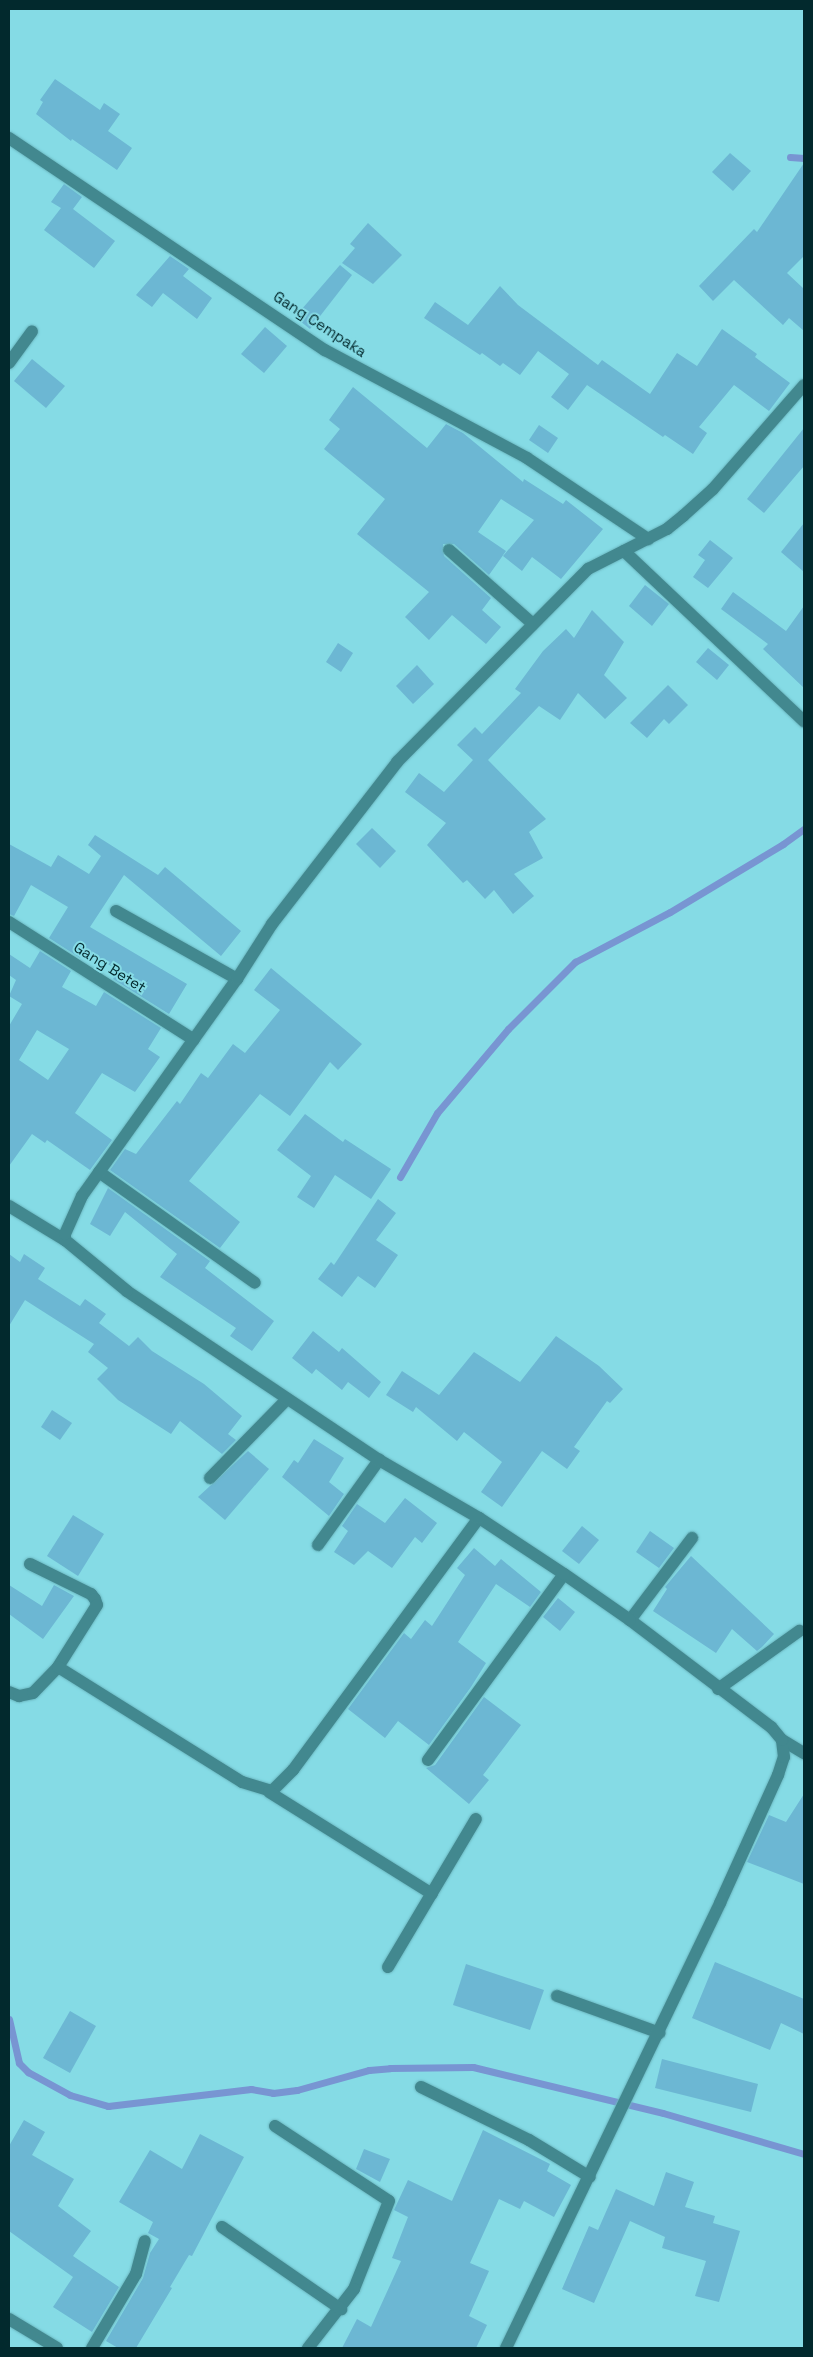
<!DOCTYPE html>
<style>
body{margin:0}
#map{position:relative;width:813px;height:2357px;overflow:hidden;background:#85dbe5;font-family:"Space Grotesk",sans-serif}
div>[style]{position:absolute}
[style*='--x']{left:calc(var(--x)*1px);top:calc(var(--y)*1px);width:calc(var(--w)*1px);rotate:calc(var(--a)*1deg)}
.stream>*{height:7px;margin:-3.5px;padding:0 3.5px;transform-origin:3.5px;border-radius:3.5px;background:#7895d2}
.building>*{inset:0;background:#6cb7d3}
.roads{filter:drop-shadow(0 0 1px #6bb7c0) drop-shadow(0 0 1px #6bb7c0)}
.minor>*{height:12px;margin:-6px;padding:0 6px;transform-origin:6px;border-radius:6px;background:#42888f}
span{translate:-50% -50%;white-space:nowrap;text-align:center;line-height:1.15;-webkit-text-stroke:4px #85dbe5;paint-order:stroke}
.street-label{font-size:15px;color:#02292d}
.frame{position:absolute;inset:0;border:10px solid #02292d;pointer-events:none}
</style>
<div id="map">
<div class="stream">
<div style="--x:790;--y:157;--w:14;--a:4"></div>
<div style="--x:400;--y:1177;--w:74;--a:-60"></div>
<div style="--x:437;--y:1113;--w:110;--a:-49.8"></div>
<div style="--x:508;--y:1029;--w:95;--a:-45"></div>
<div style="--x:575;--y:962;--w:107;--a:-27.8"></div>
<div style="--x:670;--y:912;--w:132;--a:-31"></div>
<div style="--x:783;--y:844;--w:26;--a:-36"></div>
<div style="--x:9;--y:2019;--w:45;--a:77.2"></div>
<div style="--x:19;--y:2063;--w:13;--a:45"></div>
<div style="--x:28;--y:2072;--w:48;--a:28.7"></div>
<div style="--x:70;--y:2095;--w:40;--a:16"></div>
<div style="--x:108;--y:2106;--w:144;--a:-6.8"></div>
<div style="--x:251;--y:2089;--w:22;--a:10"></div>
<div style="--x:273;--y:2093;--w:24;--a:-7"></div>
<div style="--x:297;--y:2090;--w:75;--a:-15.5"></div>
<div style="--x:369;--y:2070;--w:21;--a:-5"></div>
<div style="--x:390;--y:2068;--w:83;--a:-0.7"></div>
<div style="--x:473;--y:2067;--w:195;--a:13.6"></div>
<div style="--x:663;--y:2113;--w:147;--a:16.2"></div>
</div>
<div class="building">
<div style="clip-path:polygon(55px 79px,100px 110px,104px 103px,120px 114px,108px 131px,132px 148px,117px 170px,72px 139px,71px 141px,36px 114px,43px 102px,40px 100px)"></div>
<div style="clip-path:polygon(730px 153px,751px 171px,733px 191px,712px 172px)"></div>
<div style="clip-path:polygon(804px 163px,804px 256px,787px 273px,804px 289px,804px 331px,789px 318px,783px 325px,734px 280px,713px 301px,699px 286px,754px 229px,757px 232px)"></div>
<div style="clip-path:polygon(64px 184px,82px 197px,73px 209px,115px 241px,94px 268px,44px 230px,61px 208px,51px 202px)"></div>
<div style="clip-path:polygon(368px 223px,402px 255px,373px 284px,342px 263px,355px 248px,350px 244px)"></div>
<div style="clip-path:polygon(170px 256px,189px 269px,183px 276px,212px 298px,197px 319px,163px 293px,152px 307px,136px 295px)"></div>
<div style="clip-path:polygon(340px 265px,352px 275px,310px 329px,295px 317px)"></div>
<div style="clip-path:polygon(500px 286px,518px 305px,598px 365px,602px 360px,650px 394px,677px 353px,697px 366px,722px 329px,757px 354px,755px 357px,790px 383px,769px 411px,734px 385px,699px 427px,707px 433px,693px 454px,665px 435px,663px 437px,587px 385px,568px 410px,551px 397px,569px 374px,538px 351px,520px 375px,503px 363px,500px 366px,482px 353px,480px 355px,424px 318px,435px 302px,468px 325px)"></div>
<div style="clip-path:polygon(265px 327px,287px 346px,264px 373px,241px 354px)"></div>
<div style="clip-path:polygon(32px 359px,65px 386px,46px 408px,14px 381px)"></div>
<div style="clip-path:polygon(353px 387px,427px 448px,446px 424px,463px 433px,523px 482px,524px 479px,563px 504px,566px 500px,603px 529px,561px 579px,532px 557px,522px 571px,503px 556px,534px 520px,501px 499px,478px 532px,506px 551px,489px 575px,454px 544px,443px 544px,444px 556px,491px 598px,482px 610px,501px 627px,486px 644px,452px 615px,429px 640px,405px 617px,429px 592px,357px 534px,385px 499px,324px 449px,340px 429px,329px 420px)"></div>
<div style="clip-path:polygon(539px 425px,558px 438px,548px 453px,529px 440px)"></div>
<div style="clip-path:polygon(804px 428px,804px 466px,764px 513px,747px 499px)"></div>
<div style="clip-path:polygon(804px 523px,804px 572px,781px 552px)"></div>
<div style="clip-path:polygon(710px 540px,733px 558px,708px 588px,693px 577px,705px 560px,698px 555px)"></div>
<div style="clip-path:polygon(645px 585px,669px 604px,652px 626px,629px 606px)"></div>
<div style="clip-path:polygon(733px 592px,786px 631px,804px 606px,804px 688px,763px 649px,768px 644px,721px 609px)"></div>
<div style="clip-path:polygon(592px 610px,624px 642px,604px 675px,627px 698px,605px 719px,578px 693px,560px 720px,539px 706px,488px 760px,546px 819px,529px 832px,543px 858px,514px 874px,534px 896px,513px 914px,494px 890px,485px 899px,467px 880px,463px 883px,427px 845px,446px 823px,405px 792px,419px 773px,444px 792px,473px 760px,457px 745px,475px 727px,482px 734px,521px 693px,515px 689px,543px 651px,566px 629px,574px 638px)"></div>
<div style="clip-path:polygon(338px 643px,353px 653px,341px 672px,326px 662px)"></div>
<div style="clip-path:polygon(708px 648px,729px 665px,717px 680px,696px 662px)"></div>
<div style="clip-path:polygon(417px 665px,434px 684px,413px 704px,396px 686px)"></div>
<div style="clip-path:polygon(668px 685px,688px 705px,669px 724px,664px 719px,647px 738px,630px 723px)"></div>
<div style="clip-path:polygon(372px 828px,396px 851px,380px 868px,356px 844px)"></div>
<div style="clip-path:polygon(95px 835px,158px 875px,165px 867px,241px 931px,221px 956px,124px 875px,90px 927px,187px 984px,169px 1014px,113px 979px,118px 970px,85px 951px,80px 958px,49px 938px,68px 907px,31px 885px,14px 916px,9px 914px,9px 844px,51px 867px,58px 855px,89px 874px,101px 856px,88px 845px)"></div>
<div style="clip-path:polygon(evenodd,40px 951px,71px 971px,62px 987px,96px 1006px,104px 992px,161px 1028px,148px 1049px,160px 1057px,135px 1092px,102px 1073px,75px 1113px,112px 1140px,90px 1170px,47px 1140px,45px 1143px,32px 1134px,9px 1166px,9px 1026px,22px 1004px,9px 996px,16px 980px,9px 975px,9px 954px,30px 968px,40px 951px,37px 1030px,69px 1049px,48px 1080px,19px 1060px,37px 1030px)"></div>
<div style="clip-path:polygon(271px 968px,362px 1044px,338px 1070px,330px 1062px,290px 1116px,260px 1094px,189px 1181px,240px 1222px,220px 1248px,110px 1170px,125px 1149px,136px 1154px,177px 1101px,180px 1104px,201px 1073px,208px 1078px,233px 1044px,245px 1053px,280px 1010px,254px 990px)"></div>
<div style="clip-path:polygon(305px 1114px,343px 1142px,345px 1139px,391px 1169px,371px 1199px,335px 1175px,314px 1208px,297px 1197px,311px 1176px,277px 1150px)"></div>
<div style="clip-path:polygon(108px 1188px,210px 1261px,205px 1268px,274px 1321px,252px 1351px,230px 1336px,236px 1328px,160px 1277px,177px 1254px,125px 1212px,110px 1236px,90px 1224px)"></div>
<div style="clip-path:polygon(378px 1199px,396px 1213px,376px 1240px,398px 1255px,375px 1288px,358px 1276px,342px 1297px,318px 1279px,331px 1262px,334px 1265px)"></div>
<div style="clip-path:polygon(9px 1254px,20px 1262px,24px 1254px,45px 1268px,38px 1279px,80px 1306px,85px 1299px,106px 1314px,99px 1323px,129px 1346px,138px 1337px,152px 1351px,204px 1384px,242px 1416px,228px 1434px,236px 1440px,222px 1454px,180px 1421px,171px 1434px,118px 1400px,97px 1379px,108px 1368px,88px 1352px,94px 1344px,25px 1300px,9px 1326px)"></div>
<div style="clip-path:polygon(313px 1331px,339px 1352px,342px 1348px,381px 1382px,369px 1398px,348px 1382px,342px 1390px,316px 1369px,312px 1374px,292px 1358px)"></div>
<div style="clip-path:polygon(556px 1336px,599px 1366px,623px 1389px,610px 1403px,607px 1401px,574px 1447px,580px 1451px,567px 1469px,542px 1451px,502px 1507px,481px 1492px,502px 1462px,464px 1432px,457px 1441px,416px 1407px,413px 1412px,386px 1395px,402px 1371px,439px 1395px,474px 1352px,520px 1382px)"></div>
<div style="clip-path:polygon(52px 1410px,72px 1423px,60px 1440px,41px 1427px)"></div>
<div style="clip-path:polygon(314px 1439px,344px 1458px,329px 1482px,344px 1494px,329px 1516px,282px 1477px,294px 1460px,298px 1463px)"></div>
<div style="clip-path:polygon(248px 1451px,269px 1469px,225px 1520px,198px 1497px)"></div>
<div style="clip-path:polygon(405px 1498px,437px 1523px,422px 1543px,415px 1537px,392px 1568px,368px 1551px,354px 1565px,334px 1552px,348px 1531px,342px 1526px,357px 1504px,385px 1523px)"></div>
<div style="clip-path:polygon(73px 1515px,104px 1534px,78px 1576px,47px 1556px)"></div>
<div style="clip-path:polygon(582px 1526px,599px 1540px,579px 1564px,562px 1551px)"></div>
<div style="clip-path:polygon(650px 1531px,674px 1548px,659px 1568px,636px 1552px)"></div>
<div style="clip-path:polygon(474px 1548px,495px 1566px,501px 1559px,541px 1592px,530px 1607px,496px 1584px,458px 1642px,486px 1663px,471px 1687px,429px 1745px,398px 1721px,385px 1738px,348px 1709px,404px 1633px,411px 1639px,425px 1620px,432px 1626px,465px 1575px,457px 1568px)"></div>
<div style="clip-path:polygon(691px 1556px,774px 1634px,762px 1647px,757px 1651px,732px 1629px,716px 1653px,653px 1611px,667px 1589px,665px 1587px)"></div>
<div style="clip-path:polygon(9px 1585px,42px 1606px,54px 1585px,74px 1596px,43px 1639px,9px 1614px)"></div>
<div style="clip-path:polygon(558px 1598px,575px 1612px,560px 1631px,543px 1617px)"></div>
<div style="clip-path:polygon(484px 1697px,521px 1725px,483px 1775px,489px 1780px,469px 1804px,426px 1768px,435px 1765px)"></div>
<div style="clip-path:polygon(804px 1794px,804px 1884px,747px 1862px,769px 1815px,786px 1822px)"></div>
<div style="clip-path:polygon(715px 1962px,804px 1999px,804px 2034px,781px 2023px,770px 2050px,692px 2018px)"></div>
<div style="clip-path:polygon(466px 1964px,544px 1990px,530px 2030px,453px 2005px)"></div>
<div style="clip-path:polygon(70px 2011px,96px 2026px,70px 2073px,43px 2058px)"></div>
<div style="clip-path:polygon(662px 2059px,758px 2084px,751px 2112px,655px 2088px)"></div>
<div style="clip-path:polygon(24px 2120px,45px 2132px,32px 2155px,74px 2179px,58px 2206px,91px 2231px,73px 2256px,119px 2287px,92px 2332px,53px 2307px,73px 2277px,9px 2231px,9px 2146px)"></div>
<div style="clip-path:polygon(483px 2130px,550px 2164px,547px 2171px,571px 2185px,554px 2217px,524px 2201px,520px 2209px,499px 2199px,470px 2263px,489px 2271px,469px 2316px,487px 2325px,476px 2348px,342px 2348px,357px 2319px,371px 2327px,401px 2261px,392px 2258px,408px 2217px,394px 2210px,408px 2180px,452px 2201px)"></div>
<div style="clip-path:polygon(200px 2134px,244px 2157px,192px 2256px,189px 2255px,170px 2287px,172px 2288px,136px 2348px,118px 2348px,106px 2341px,143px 2278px,150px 2253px,159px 2239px,148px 2233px,153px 2222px,119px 2202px,150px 2150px,182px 2169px)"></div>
<div style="clip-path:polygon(364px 2149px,390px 2159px,380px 2182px,356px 2169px)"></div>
<div style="clip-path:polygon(666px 2172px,694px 2182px,685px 2207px,715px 2216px,713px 2223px,740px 2231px,719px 2302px,695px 2296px,706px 2261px,662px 2248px,665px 2237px,630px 2221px,594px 2303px,562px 2289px,589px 2226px,598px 2230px,616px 2189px,654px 2206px)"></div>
</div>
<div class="roads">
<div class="minor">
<div style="--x:9;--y:138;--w:381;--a:33.9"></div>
<div style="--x:325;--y:350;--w:229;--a:28.1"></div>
<div style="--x:527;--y:458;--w:146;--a:33.8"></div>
<div style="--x:9;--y:363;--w:39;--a:-54"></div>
<div style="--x:449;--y:550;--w:112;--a:41.4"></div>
<div style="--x:624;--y:551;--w:248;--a:43.4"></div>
<div style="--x:116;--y:911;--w:139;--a:29.3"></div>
<div style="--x:9;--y:922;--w:219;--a:32.5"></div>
<div style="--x:99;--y:1172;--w:191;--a:35.4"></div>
<div style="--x:9;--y:1206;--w:66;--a:31.3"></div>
<div style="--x:210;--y:1478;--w:109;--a:-45.7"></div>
<div style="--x:318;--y:1545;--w:105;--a:-54.3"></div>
<div style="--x:30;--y:1564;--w:68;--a:26.2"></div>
<div style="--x:91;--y:1594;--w:6;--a:51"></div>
<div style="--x:95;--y:1599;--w:6;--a:72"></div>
<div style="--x:97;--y:1605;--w:73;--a:122.2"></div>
<div style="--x:630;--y:1620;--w:103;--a:-52.9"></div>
<div style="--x:718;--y:1689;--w:100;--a:-35.6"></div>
<div style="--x:9;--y:1692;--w:11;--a:22"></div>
<div style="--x:19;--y:1696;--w:14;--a:-12"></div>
<div style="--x:33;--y:1693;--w:36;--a:-46"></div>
<div style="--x:58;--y:1667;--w:217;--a:32"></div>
<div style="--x:242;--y:1782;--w:31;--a:17"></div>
<div style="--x:272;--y:1791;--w:30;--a:-45"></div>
<div style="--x:293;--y:1770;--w:313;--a:-53.6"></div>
<div style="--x:782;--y:1740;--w:26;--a:31"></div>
<div style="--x:428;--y:1760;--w:230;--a:-53.8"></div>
<div style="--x:269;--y:1792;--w:192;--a:32"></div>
<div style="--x:388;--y:1967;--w:172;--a:-59.3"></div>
<div style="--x:557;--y:1996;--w:109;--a:19.8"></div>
<div style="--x:421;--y:2087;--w:120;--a:26.1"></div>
<div style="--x:529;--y:2140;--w:71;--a:31.2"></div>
<div style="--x:275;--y:2126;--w:136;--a:33.3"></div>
<div style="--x:389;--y:2201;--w:95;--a:111.7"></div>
<div style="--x:354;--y:2289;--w:75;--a:127.9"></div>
<div style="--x:222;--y:2227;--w:145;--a:34.6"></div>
<div style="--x:9;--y:2319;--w:56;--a:31.1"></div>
<div style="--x:92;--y:2348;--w:86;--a:-59.3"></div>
<div style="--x:136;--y:2274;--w:34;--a:-75"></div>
<div style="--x:506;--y:2348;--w:494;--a:-64.3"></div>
<div style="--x:720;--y:1903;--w:141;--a:-65.6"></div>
<div style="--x:778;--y:1775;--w:19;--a:-72"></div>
<div style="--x:784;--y:1757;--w:17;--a:-97"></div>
<div style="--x:782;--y:1740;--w:17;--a:-130"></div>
<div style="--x:771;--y:1727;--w:177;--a:-142.8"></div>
<div style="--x:630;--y:1620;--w:80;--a:-145.1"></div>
<div style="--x:564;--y:1574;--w:102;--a:-146.6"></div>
<div style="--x:479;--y:1518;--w:116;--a:-149.9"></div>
<div style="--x:379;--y:1460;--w:303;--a:-146.2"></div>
<div style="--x:127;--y:1291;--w:80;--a:-140.6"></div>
<div style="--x:65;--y:1240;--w:6;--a:-90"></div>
<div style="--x:65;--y:1234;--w:42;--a:-65.9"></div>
<div style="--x:82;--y:1196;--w:267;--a:-54.5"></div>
<div style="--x:237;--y:979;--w:65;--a:-57.5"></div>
<div style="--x:272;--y:924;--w:205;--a:-52.3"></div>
<div style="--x:397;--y:762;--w:272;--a:-45.3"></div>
<div style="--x:588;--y:569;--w:89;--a:-26.9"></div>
<div style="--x:667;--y:529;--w:21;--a:-39"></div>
<div style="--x:683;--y:516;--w:40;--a:-42"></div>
<div style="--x:713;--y:489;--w:138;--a:-48.8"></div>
</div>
</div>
<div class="street-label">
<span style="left:320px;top:324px;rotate:33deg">Gang Cempaka</span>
<span style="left:110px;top:967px;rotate:32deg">Gang Betet</span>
</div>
<div class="frame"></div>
</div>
